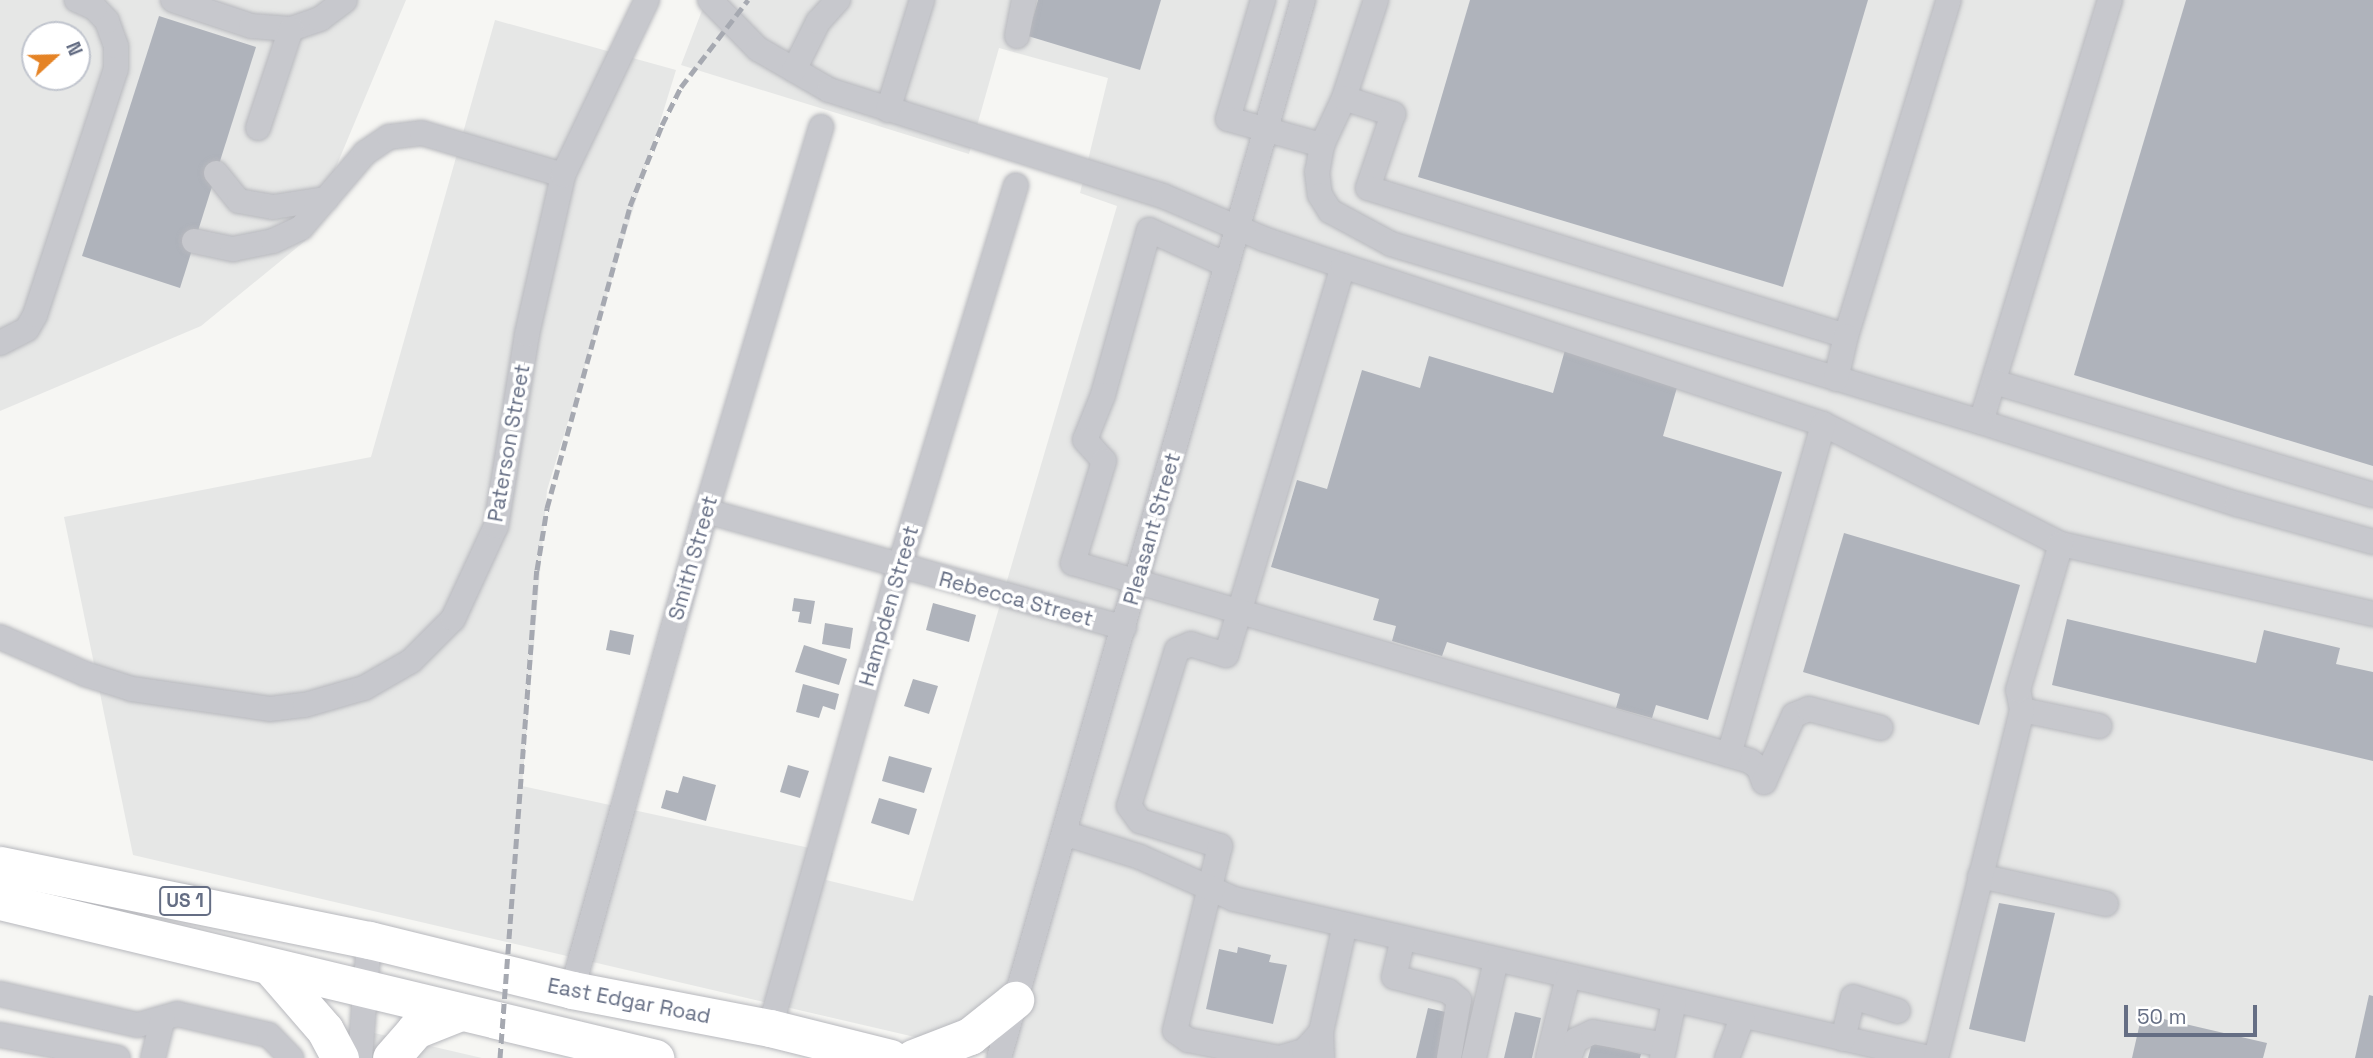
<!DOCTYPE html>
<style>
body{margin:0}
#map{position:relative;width:2373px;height:1058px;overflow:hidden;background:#f6f6f3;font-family:"Space Grotesk",sans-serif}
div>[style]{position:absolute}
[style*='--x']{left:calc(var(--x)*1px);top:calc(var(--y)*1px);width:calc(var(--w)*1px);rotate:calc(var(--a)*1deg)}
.built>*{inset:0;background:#e6e7e6}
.building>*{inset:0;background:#afb3bb}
.roads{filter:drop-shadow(0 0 2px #b7b8bd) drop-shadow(0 0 2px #b7b8bd)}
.minor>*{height:24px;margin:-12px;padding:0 12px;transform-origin:12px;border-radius:12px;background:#c7c8cd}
.highway>*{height:37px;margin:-18.5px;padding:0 18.5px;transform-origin:18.5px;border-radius:18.5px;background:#fff}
.rail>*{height:5px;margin-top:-2.5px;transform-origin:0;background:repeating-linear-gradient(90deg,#a6a9b1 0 10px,transparent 0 15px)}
span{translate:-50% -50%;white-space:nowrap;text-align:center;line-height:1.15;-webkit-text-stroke:7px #fff;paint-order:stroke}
.shield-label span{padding:2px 5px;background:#fff;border:2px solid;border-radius:5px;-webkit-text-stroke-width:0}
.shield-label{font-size:19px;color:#656e84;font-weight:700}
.street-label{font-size:21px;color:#656e84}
.north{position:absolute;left:21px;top:21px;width:70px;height:70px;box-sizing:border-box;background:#fff;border:2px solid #c1c5ce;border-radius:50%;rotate:68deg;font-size:19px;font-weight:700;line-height:28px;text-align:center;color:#656e84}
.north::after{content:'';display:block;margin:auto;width:24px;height:32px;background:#e58325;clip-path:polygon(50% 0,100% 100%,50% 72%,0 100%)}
.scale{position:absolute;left:2124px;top:1005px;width:133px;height:32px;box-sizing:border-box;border:4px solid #656e84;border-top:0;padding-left:9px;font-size:21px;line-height:24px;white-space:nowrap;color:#656e84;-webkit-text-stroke:5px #fff;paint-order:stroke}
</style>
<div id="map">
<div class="built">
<div style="clip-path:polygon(evenodd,0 0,406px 0,305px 241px,201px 326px,0 411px,0 0,35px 35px,77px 35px,77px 77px,35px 77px,35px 35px)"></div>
<div style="clip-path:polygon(706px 0,2373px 0,2373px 1058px,1005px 1058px,133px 855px,64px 517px,371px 457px,495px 20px,676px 70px,547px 490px,522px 786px,833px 853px,826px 880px,913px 901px,1117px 206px,1080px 193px,1108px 78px,999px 48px,969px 154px,681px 65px)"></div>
<div style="clip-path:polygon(370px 1032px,482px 1058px,369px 1058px)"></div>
</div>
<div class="building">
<div style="clip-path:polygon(1038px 0,1161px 0,1140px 70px,1028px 36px)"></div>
<div style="clip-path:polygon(1470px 0,1868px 0,1783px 287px,1418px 177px)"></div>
<div style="clip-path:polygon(2186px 0,2373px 0,2373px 466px,2074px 375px)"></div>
<div style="clip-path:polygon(159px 16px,256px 47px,180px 288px,82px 256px)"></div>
<div style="clip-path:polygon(1565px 350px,1678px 384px,1663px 436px,1782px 472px,1708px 720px,1656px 705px,1652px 718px,1616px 708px,1620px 694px,1447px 642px,1442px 656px,1392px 641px,1396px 626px,1373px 620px,1379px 599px,1271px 567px,1297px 480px,1327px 489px,1362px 370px,1420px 388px,1429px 356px,1553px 393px)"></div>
<div style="clip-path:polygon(1844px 533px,2020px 585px,1979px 725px,1803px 672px)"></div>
<div style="clip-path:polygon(794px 598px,815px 601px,811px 624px,798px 622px,800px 612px,792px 611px)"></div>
<div style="clip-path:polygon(933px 603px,976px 615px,969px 642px,926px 630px)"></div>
<div style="clip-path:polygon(2067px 619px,2256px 663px,2264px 630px,2340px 648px,2336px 664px,2373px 672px,2373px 761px,2052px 685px)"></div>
<div style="clip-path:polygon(825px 623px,853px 628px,850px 649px,822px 644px)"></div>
<div style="clip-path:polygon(610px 630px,634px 635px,630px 655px,606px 650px)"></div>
<div style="clip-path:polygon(804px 645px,847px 659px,839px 685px,795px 672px)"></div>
<div style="clip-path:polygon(913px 679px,938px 686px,929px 714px,904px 706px)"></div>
<div style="clip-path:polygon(803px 684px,839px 694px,835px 710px,823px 706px,819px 718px,796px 712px)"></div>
<div style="clip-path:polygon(889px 756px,932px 768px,924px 793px,882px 781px)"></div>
<div style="clip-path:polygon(788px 765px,809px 771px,800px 798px,780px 792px)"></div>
<div style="clip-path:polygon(683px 776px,716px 785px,706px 821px,661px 808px,666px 790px,678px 793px)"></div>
<div style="clip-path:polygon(879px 798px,917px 809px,909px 835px,871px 823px)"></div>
<div style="clip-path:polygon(1999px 903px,2055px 913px,2025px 1042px,1969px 1029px)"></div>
<div style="clip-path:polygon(1238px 947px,1271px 955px,1269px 962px,1287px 965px,1273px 1024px,1206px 1009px,1219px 949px,1237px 953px)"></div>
<div style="clip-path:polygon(2369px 995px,2373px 996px,2373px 1058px,2355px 1058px)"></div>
<div style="clip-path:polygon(1428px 1008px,1450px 1013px,1439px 1058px,1416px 1058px)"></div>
<div style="clip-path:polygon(1515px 1012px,1541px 1018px,1532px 1058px,1504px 1058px)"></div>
<div style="clip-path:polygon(2142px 1014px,2267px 1043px,2263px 1058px,2132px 1058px)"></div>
<div style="clip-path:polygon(1592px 1043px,1641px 1054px,1640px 1058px,1588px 1058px)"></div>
</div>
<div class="roads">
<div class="minor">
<div style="--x:173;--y:0;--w:82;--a:18.4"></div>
<div style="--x:251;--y:26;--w:40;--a:4.3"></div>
<div style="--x:291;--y:29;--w:31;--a:-19"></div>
<div style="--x:320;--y:19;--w:31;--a:-37"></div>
<div style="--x:710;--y:0;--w:69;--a:45.6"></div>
<div style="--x:758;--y:49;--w:82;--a:30"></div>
<div style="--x:829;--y:90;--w:350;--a:17.6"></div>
<div style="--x:1163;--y:196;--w:110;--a:23.1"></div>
<div style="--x:1264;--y:239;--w:83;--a:18.9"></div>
<div style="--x:1343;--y:266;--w:406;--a:106.7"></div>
<div style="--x:1226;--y:655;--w:37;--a:-163"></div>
<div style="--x:1191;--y:644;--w:15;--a:157"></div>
<div style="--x:1177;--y:650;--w:163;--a:107.1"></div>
<div style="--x:1129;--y:806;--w:19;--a:54"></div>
<div style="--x:1140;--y:821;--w:84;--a:17.4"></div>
<div style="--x:1220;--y:846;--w:190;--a:103.7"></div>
<div style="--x:1175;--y:1031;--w:16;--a:35"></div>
<div style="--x:1188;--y:1040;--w:93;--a:11.2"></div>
<div style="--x:1279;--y:1058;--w:26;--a:-16"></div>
<div style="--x:1304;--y:1051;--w:25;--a:-48"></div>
<div style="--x:1263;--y:0;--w:124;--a:106.4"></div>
<div style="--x:1228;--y:119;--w:98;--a:15.5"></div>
<div style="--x:1322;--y:145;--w:52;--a:-64.9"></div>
<div style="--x:1376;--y:0;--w:103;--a:108.1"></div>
<div style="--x:1344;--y:98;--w:52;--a:18.1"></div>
<div style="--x:1393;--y:114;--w:78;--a:108.7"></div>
<div style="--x:1368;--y:188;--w:500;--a:17.2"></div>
<div style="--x:1846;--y:336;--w:351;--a:-73"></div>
<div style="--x:2110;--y:0;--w:441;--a:107"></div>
<div style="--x:1981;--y:422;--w:269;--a:17.8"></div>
<div style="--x:2237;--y:504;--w:141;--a:15.6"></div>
<div style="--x:1017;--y:36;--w:37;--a:-79"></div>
<div style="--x:794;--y:70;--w:54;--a:-63.4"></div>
<div style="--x:818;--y:22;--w:30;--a:-48"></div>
<div style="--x:888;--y:110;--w:115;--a:-72.8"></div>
<div style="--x:258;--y:128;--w:104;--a:-71.6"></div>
<div style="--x:1322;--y:145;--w:27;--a:100"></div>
<div style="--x:1317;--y:172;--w:23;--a:83"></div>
<div style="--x:1320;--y:195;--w:19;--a:58"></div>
<div style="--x:1330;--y:211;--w:69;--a:28.4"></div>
<div style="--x:1391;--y:244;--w:616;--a:16.79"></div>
<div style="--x:216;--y:173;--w:36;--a:51"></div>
<div style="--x:239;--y:201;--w:35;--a:10"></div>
<div style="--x:273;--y:207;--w:54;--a:-8.6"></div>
<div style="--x:194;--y:241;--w:40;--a:12"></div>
<div style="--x:233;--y:249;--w:41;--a:-11.3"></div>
<div style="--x:273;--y:241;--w:31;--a:-25"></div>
<div style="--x:301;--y:228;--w:99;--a:-49.5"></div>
<div style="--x:365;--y:153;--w:29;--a:-34"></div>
<div style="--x:389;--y:137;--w:33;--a:-7"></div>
<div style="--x:422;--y:133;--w:147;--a:16.6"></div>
<div style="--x:1227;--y:265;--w:85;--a:-155.8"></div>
<div style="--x:1149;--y:230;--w:171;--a:105.6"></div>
<div style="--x:1103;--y:395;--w:48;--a:111.8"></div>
<div style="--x:1085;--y:440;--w:28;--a:48"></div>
<div style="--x:1104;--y:461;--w:107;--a:106.9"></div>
<div style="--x:1073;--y:563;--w:705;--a:16.3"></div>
<div style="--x:1750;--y:761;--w:11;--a:38"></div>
<div style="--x:1759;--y:768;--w:15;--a:70"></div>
<div style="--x:1343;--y:266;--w:505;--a:18.22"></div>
<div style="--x:1823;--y:424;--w:267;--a:26.8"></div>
<div style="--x:2061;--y:544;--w:320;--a:12.6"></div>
<div style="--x:0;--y:343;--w:30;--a:-27"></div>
<div style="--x:27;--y:329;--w:16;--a:-60"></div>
<div style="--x:35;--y:315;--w:259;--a:-71.8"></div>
<div style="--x:116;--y:69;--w:23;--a:-90"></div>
<div style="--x:116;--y:46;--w:27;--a:-110"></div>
<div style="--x:107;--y:21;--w:18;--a:-133"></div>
<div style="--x:95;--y:8;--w:20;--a:-156"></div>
<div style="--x:1836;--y:379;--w:44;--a:-76.9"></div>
<div style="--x:1994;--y:382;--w:395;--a:16.6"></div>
<div style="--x:706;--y:511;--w:434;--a:15.6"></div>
<div style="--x:0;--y:637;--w:93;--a:23.5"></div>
<div style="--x:85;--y:674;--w:49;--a:17.7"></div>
<div style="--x:132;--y:689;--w:139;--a:8.2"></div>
<div style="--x:270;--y:709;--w:35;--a:-7"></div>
<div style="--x:305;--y:705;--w:61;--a:-16.1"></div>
<div style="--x:364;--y:688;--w:54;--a:-29.9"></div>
<div style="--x:411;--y:661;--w:59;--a:-45"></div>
<div style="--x:453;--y:619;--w:102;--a:-65.2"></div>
<div style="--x:496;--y:526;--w:194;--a:-80.8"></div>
<div style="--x:527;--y:334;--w:163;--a:-77.2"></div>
<div style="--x:563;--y:175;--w:194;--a:-64.4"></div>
<div style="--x:2022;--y:710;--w:79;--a:11.7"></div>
<div style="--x:1729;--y:755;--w:344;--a:-74.1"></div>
<div style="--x:1764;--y:782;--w:73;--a:-65.9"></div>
<div style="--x:1794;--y:715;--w:16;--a:-22"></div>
<div style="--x:1809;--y:709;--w:74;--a:14.8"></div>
<div style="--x:1064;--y:833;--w:80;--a:17.5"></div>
<div style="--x:1140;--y:857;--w:103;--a:24.1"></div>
<div style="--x:1234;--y:899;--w:713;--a:12.89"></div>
<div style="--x:1980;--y:876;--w:129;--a:12.5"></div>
<div style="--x:1403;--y:938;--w:40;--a:103"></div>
<div style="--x:1394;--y:977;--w:56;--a:14.5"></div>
<div style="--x:1448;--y:991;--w:14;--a:39"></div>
<div style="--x:1459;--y:1000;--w:59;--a:99.8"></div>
<div style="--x:572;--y:990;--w:497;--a:-74.4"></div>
<div style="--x:706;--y:511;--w:401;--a:-73.3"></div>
<div style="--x:0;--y:994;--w:141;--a:12.7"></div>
<div style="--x:138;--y:1025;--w:41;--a:-15.8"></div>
<div style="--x:177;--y:1014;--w:94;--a:12.9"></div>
<div style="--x:269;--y:1035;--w:32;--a:46"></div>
<div style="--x:770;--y:1028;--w:478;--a:-74.3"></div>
<div style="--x:899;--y:568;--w:400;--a:-73"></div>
<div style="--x:0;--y:1035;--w:120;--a:11"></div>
<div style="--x:1843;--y:1039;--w:43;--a:-76.6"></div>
<div style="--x:1853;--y:997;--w:47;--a:17.3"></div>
<div style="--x:153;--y:1058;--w:41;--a:-76"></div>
<div style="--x:360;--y:1058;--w:118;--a:-85.6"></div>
<div style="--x:999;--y:1058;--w:1101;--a:-73.97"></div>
<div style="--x:1322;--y:1058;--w:26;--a:-92"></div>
<div style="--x:1321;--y:1032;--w:110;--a:-77.4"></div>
<div style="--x:1474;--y:1058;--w:100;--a:-77.3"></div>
<div style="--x:1548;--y:1058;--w:83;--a:-76.1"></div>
<div style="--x:1569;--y:1058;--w:19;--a:-69"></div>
<div style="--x:1576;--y:1040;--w:19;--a:-25"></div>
<div style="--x:1593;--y:1032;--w:73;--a:10.2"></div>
<div style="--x:1662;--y:1058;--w:57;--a:-77.9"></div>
<div style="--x:1727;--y:1058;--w:43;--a:-69.4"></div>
<div style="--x:1936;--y:1058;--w:358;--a:-76.1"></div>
<div style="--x:2022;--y:710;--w:20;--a:-101"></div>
<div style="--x:2018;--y:690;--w:152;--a:-73.6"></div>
</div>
<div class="highway">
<div style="--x:0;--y:865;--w:377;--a:11.5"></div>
<div style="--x:369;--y:940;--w:209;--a:13.8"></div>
<div style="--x:572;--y:990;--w:202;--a:10.9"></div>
<div style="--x:770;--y:1028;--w:124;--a:14"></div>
<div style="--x:0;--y:901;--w:674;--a:13.48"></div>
<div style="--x:273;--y:970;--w:79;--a:49.1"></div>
<div style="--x:325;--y:1030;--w:32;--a:62"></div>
<div style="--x:391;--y:1058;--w:37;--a:-49"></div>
<div style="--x:415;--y:1030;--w:46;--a:-21.6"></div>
<div style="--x:913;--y:1058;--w:61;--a:-21.1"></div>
<div style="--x:970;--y:1036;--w:58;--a:-38.7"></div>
</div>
</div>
<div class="rail">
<div style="--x:500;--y:1058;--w:489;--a:-85.7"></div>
<div style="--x:537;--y:570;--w:63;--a:-80.8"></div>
<div style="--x:547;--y:508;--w:313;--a:-74.6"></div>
<div style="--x:630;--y:206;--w:87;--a:-68.4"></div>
<div style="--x:662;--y:125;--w:42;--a:-63.4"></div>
<div style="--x:681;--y:87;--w:110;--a:-52.4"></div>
</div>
<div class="shield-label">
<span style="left:185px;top:901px">US 1</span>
</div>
<div class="street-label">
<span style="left:509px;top:443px;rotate:-80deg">Paterson Street</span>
<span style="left:1152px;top:529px;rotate:-74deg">Pleasant Street</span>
<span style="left:693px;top:558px;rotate:-74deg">Smith Street</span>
<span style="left:1016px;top:599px;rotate:15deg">Rebecca Street</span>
<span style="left:889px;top:606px;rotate:-74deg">Hampden Street</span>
<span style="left:629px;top:1001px;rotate:11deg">East Edgar Road</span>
</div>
<div class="north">N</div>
<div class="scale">50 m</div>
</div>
